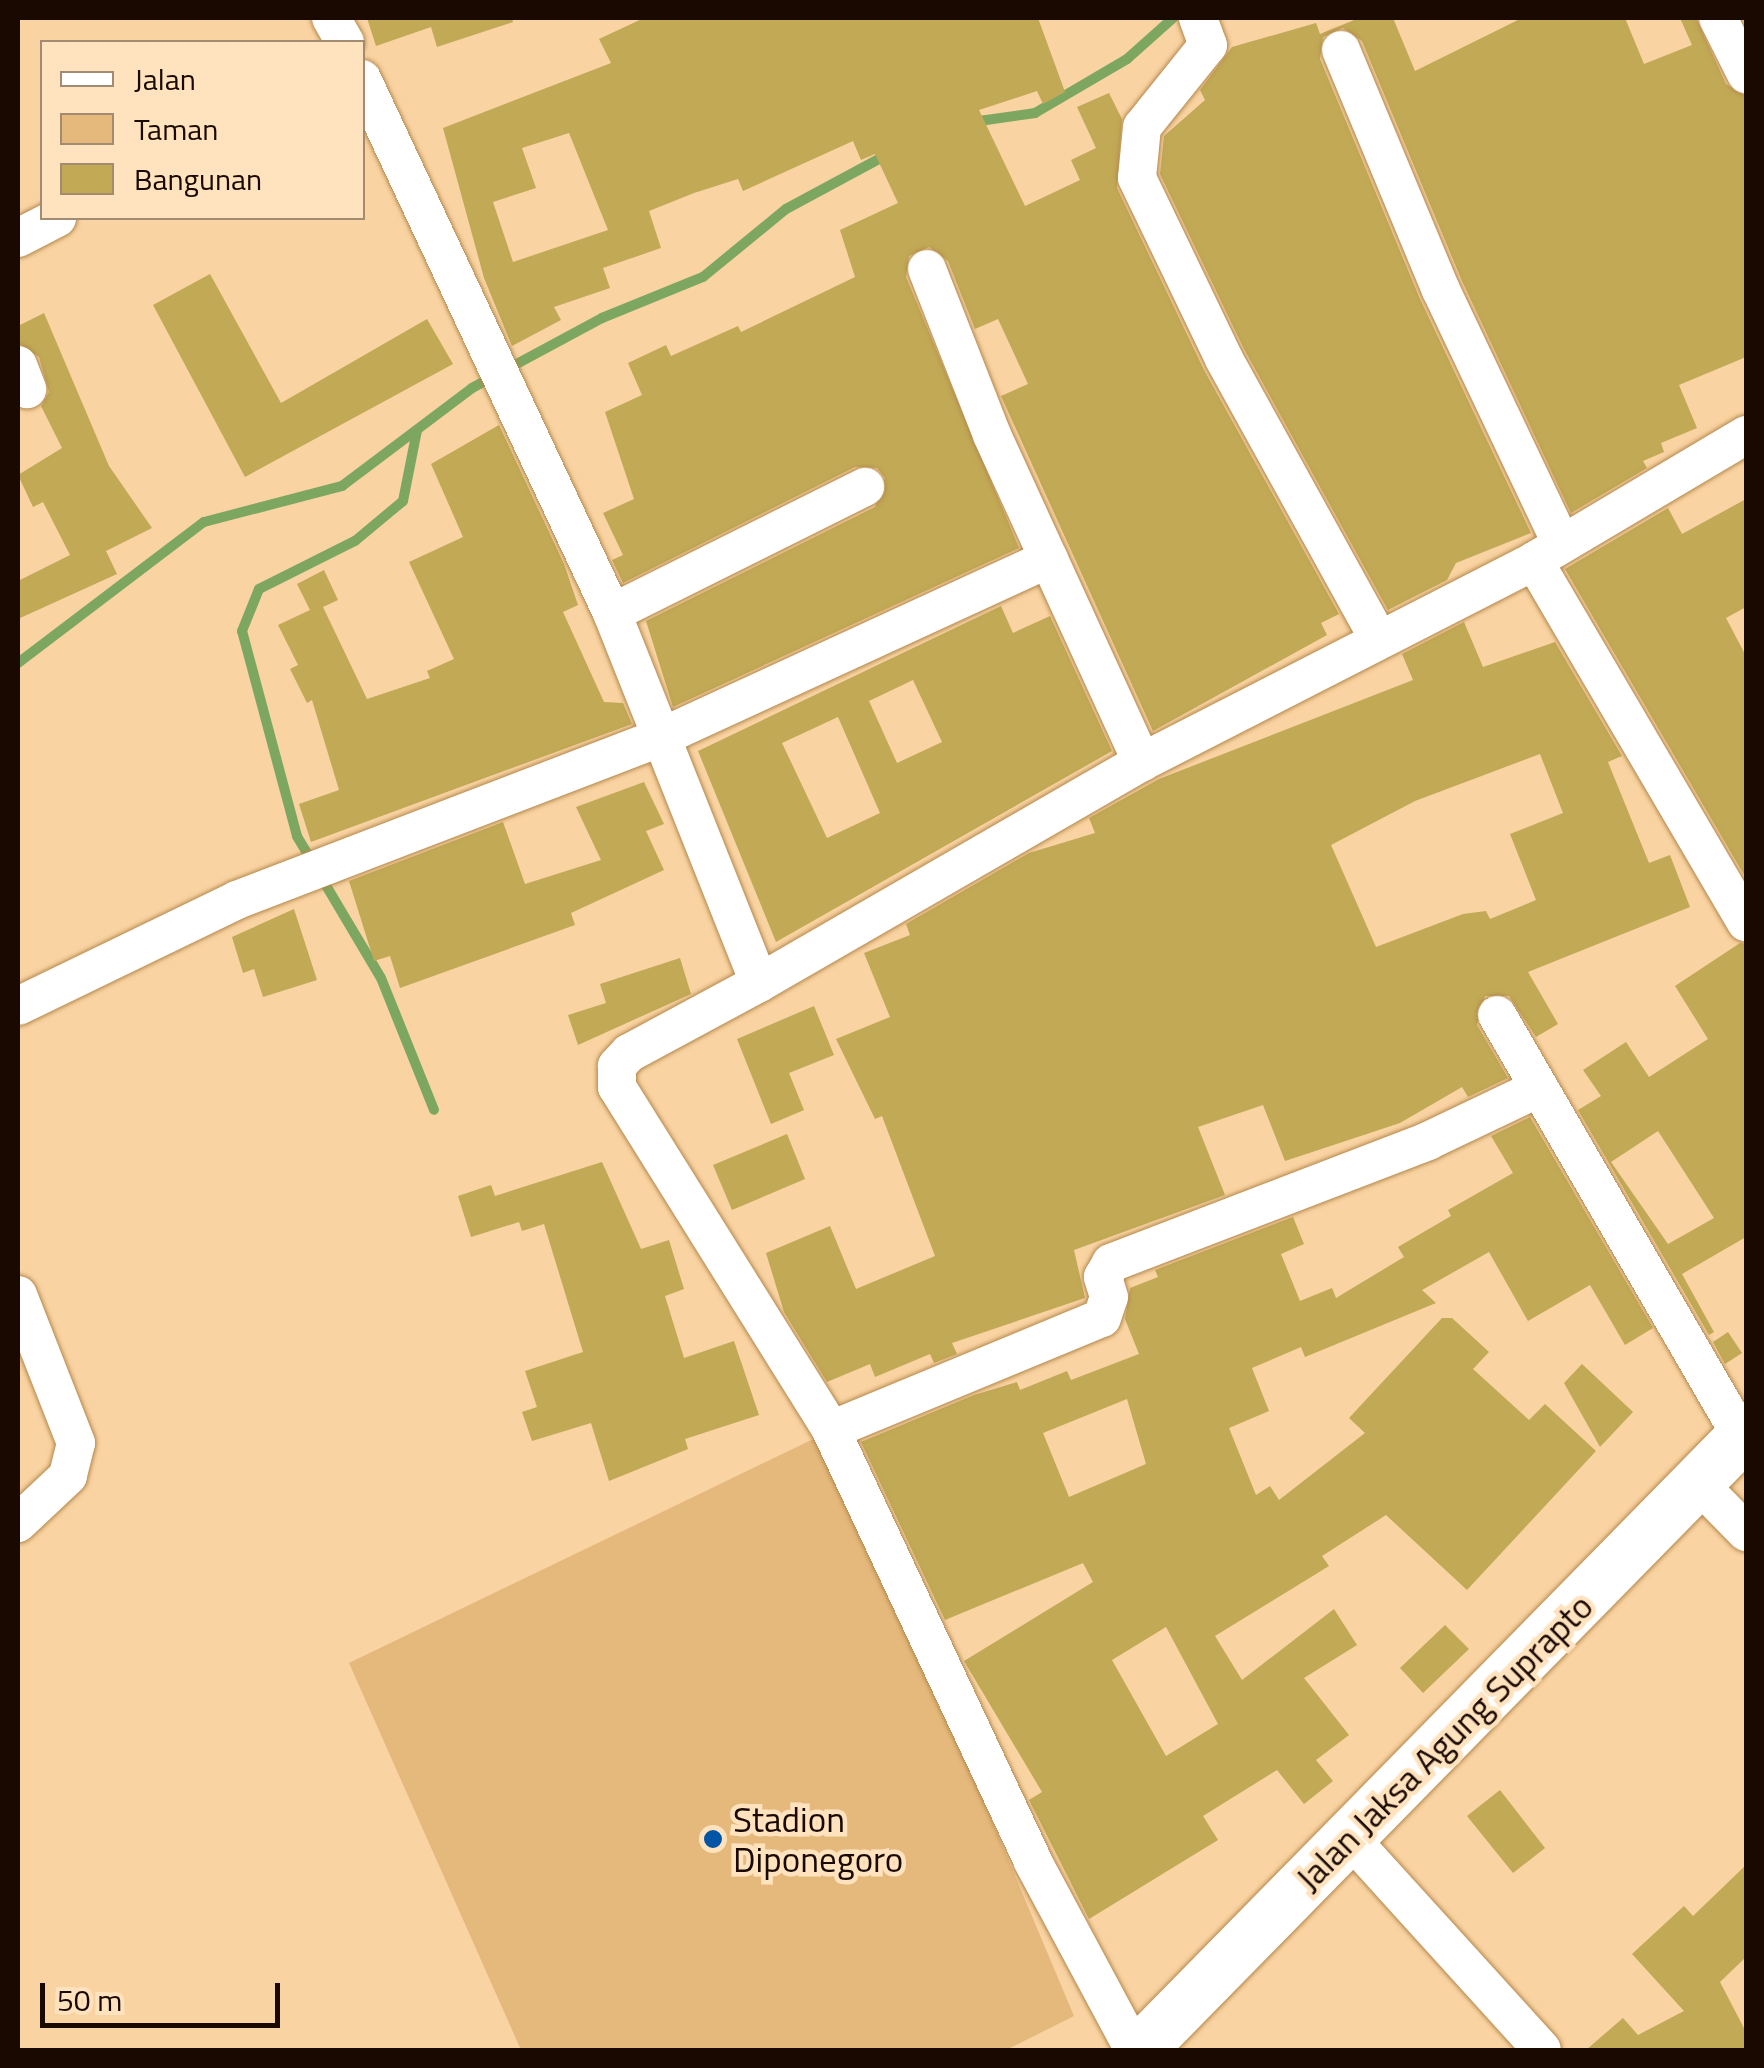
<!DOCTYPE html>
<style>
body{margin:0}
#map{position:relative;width:1764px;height:2068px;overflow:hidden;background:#f9d3a2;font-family:"Titillium Web",sans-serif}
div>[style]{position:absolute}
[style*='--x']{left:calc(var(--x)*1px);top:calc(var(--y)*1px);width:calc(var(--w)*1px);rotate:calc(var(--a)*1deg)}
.green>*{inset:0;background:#e5b87c}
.stream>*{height:10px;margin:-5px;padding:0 5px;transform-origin:5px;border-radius:5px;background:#7da761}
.building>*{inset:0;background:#c1a955}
.roads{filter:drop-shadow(0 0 2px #b4884b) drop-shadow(0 0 2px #b4884b)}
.street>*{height:38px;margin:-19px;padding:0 19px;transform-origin:19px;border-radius:19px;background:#fff}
.secondary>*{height:52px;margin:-26px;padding:0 26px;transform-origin:26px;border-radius:26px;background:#fff}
.dots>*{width:28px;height:28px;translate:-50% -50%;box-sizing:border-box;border:5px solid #ffe2be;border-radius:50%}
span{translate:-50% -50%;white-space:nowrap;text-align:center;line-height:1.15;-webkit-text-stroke:9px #ffe2be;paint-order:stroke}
.street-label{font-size:35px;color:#190900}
.poi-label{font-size:35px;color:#190900}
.left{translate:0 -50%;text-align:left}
.frame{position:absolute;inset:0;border:20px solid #190900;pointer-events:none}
.legend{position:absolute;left:40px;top:40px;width:325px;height:180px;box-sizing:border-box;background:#ffe2be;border:2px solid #a38b72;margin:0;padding:12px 18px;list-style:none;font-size:30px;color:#190900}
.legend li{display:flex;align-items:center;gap:20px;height:50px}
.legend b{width:50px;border:2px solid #a38b72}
.scale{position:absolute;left:40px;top:1983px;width:240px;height:45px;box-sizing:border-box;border:5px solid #190900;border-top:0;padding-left:12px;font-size:30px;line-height:35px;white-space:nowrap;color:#190900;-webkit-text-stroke:8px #ffe2be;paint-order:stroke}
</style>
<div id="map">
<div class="green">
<div style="clip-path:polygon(828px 1432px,1074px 2016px,1006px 2050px,521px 2050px,349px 1663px)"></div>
</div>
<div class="stream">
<div style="--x:972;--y:122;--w:64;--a:-8.1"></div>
<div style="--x:1035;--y:113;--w:107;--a:-30.4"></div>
<div style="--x:1127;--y:59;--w:62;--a:-41.7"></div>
<div style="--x:18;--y:663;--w:233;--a:-37.2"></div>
<div style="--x:204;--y:522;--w:143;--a:-14.6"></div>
<div style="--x:342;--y:486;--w:163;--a:-37"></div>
<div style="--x:472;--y:388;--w:148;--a:-28.3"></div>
<div style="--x:602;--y:318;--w:109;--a:-22.1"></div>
<div style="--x:703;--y:277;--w:107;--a:-39.3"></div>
<div style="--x:786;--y:209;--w:116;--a:-28.3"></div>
<div style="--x:313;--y:863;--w:31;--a:-121"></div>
<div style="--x:297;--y:836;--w:212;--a:-105"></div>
<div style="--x:242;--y:631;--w:45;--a:-68"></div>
<div style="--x:259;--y:589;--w:107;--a:-26.6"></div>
<div style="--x:355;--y:541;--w:62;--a:-39.8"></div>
<div style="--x:403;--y:501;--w:72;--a:-78.8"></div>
<div style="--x:321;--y:877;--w:117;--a:59.3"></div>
<div style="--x:381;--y:978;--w:142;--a:68.1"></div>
</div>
<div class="building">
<div style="clip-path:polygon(367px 18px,512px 18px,513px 22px,437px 47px,431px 27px,376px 46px)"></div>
<div style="clip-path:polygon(evenodd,644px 18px,1038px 18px,1065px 92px,1043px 104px,1037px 91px,979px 110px,1025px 206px,1080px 180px,1071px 160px,1096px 148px,1077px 107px,1109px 93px,1122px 119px,1117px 188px,1204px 370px,1339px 614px,1321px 623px,1327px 635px,1153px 731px,1001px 396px,1028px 384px,998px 319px,975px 329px,948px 261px,929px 247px,909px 256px,906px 277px,1019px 548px,673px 707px,646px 621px,875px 507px,885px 478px,877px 468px,855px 467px,623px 583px,612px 560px,623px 555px,603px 513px,634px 499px,605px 412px,642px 395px,628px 363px,666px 345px,671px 356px,738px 326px,741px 332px,855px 277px,840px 230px,898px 203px,875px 154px,861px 160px,853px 141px,743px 191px,738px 179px,694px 193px,649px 211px,661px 248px,603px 268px,610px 288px,554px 307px,561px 320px,512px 346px,484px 278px,443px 128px,611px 63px,599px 39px,644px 18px,569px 133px,608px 230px,513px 262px,493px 202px,536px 188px,522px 148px,569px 133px)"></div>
<div style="clip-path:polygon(1359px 18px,1393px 18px,1415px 71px,1522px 18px,1625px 18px,1644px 64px,1692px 45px,1680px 18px,1696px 18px,1726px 84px,1746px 96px,1746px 357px,1679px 385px,1697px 428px,1661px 443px,1664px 452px,1643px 461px,1647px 468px,1571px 513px,1462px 281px,1362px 41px,1343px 28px,1323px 37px,1320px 59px,1420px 299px,1531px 533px,1456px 563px,1447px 580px,1388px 610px,1244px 349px,1160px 174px,1164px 136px,1205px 100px,1200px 90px,1232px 47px,1316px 23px,1320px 34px)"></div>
<div style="clip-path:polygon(210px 274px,281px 403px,427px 319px,453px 364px,245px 477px,153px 305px)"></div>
<div style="clip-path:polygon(44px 313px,109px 466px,152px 528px,106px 551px,117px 574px,18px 619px,18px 581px,70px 555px,43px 502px,33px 507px,18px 475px,62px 448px,41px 406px,49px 392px,39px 357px,18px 343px,18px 326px)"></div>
<div style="clip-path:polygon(499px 425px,564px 564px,578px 605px,563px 612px,604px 702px,623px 703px,632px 724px,311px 842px,299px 804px,339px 790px,312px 700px,307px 703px,290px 669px,298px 665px,278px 625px,310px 610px,297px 584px,324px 570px,338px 600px,323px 607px,367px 699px,430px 678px,427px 671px,454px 659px,409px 562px,463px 537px,431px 464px)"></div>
<div style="clip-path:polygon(1746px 499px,1746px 607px,1726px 618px,1746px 656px,1746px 878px,1565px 569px,1668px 508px,1682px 534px)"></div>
<div style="clip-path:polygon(evenodd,1001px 606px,1013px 633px,1050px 616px,1112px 751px,776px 942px,698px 751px,1001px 606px,913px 680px,942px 742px,897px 763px,869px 701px,913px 680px,1001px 606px,838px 717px,880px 813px,827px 838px,782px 743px,838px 717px)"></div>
<div style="clip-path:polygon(evenodd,1464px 622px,1483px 667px,1555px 642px,1622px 756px,1608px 762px,1649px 863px,1670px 855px,1690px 907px,1528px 972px,1558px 1024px,1536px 1037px,1509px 996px,1485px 996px,1477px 1025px,1508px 1078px,1468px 1097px,1462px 1087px,1400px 1123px,1285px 1161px,1263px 1105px,1198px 1127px,1225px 1195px,1074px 1250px,1085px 1298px,952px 1343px,957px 1354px,934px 1363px,930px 1354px,875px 1377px,870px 1364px,827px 1382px,784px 1312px,766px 1253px,830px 1226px,856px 1289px,935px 1256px,882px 1116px,875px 1119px,836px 1039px,890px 1017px,864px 953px,910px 935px,906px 924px,1029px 853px,1095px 833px,1089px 818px,1159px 779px,1413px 680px,1402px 654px,1464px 622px,1540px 754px,1563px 813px,1510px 834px,1536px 900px,1490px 919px,1486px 911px,1463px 914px,1376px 947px,1331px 845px,1415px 801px,1540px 754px)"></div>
<div style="clip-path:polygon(644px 782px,664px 824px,646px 831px,664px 870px,571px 913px,575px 925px,400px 988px,390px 956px,374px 961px,349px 881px,503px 822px,525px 884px,601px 860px,576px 807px)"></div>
<div style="clip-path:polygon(294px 909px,317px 980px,263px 997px,254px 969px,243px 973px,232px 937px)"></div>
<div style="clip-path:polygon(evenodd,1740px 943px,1746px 944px,1746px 1237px,1682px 1274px,1714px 1332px,1709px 1335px,1578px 1110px,1601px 1096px,1583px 1070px,1626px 1042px,1649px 1077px,1708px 1039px,1675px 986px,1740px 943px,1658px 1131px,1714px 1218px,1668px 1244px,1611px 1162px,1658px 1131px)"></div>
<div style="clip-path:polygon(680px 958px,691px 994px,578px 1045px,568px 1015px,606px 1003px,600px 984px)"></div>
<div style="clip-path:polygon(814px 1006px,834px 1055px,789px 1073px,804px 1110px,771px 1124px,737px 1039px)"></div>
<div style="clip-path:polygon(evenodd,1530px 1117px,1653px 1328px,1625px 1345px,1590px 1285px,1528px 1321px,1489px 1252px,1422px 1290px,1436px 1303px,1305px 1357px,1301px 1347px,1252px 1368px,1269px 1411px,1229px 1428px,1256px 1495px,1270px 1486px,1279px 1500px,1365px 1433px,1349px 1418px,1442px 1318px,1452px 1318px,1489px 1352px,1473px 1369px,1529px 1420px,1545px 1404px,1596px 1451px,1467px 1590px,1386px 1515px,1322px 1556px,1329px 1566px,1215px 1636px,1242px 1680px,1334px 1609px,1357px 1645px,1304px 1678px,1349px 1735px,1316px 1760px,1333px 1781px,1304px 1804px,1277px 1770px,1203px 1816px,1218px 1840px,1089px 1919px,1029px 1800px,1042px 1792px,964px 1661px,1093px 1582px,1083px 1563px,945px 1620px,861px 1442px,974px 1395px,1017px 1382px,1020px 1390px,1067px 1371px,1071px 1380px,1139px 1354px,1125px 1319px,1130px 1288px,1158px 1277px,1155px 1270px,1293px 1217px,1304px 1244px,1281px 1254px,1300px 1301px,1332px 1288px,1336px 1298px,1404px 1257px,1398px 1247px,1451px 1216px,1448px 1210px,1513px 1173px,1491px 1136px,1530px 1117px,1127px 1399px,1146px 1464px,1069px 1497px,1043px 1433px,1127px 1399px,1530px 1117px,1166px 1627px,1218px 1724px,1166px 1756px,1112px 1660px,1166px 1627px)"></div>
<div style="clip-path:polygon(787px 1134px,805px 1179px,732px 1210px,713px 1165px)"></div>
<div style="clip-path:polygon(602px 1162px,641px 1249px,669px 1240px,684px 1289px,665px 1296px,684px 1358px,734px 1341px,759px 1415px,685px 1439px,688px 1449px,609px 1481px,591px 1423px,532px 1441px,522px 1412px,537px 1407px,525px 1371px,583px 1352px,544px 1224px,522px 1231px,519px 1222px,471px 1237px,458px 1196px,491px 1185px,495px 1196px)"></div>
<div style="clip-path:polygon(1728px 1332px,1742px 1353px,1725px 1364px,1713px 1342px)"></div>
<div style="clip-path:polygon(1582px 1364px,1633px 1412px,1600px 1447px,1564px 1383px)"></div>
<div style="clip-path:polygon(1445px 1625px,1469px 1649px,1423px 1693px,1400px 1668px)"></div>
<div style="clip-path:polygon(1500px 1790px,1545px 1848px,1513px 1873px,1467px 1816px)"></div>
<div style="clip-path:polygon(1746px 1865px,1746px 1957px,1720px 1982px,1746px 2032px,1746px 2050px,1586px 2050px,1623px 2018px,1638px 2035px,1684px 2011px,1632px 1954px,1684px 1906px,1693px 1916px)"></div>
</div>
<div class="roads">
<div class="street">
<div style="--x:331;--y:18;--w:28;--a:60"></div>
<div style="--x:1198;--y:18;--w:29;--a:70"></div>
<div style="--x:1208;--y:45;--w:105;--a:128.8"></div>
<div style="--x:1142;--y:127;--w:51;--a:95.6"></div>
<div style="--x:1137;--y:178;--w:201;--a:64.3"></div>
<div style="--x:1224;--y:359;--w:319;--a:61.1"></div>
<div style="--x:1718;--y:18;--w:63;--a:63.4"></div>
<div style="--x:1341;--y:50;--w:260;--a:67.4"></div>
<div style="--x:1441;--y:290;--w:278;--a:64.6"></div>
<div style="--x:362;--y:79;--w:590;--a:64.91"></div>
<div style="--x:612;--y:613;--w:398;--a:68.3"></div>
<div style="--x:759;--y:983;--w:442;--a:-30"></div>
<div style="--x:1142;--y:762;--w:441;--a:-27.1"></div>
<div style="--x:1534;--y:561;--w:247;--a:-30.7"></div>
<div style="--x:18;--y:238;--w:44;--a:-27.1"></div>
<div style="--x:927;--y:269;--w:178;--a:68.6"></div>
<div style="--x:992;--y:435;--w:360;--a:65.4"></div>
<div style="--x:18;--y:365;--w:26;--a:69"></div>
<div style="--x:1534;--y:561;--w:419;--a:59.6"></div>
<div style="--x:612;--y:613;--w:283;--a:-26.5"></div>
<div style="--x:759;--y:983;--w:148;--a:151.7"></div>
<div style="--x:629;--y:1053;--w:18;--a:133"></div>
<div style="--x:617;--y:1066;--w:21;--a:90"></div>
<div style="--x:617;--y:1087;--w:404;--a:58"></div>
<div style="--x:831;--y:1430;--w:475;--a:64.9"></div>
<div style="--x:1032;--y:1860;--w:216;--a:61.8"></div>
<div style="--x:18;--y:1006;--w:243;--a:-25.8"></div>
<div style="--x:237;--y:900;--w:452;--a:-21"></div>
<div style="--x:659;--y:738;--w:429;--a:-24.7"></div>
<div style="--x:1497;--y:1015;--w:488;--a:59.9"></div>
<div style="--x:18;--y:1295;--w:159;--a:68.6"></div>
<div style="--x:76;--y:1443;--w:34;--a:104"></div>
<div style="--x:68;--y:1476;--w:69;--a:136.8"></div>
<div style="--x:831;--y:1430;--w:293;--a:-22.5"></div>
<div style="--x:1102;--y:1318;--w:22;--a:-72"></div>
<div style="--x:1109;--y:1297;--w:21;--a:-107"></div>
<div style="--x:1103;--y:1277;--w:16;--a:-60"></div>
<div style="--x:1111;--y:1263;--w:340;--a:-21"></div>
<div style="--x:1428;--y:1141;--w:123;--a:-25.5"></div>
<div style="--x:1700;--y:1485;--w:66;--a:45.6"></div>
<div style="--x:1349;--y:1837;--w:287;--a:47.8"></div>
</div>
<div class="secondary">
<div style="--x:1140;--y:2050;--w:865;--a:-45.52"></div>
</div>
</div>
<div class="dots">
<div style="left:713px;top:1839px;background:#0056a4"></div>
</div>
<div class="street-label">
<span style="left:1444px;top:1742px;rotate:-45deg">Jalan Jaksa Agung Suprapto</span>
</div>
<div class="poi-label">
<span class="left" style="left:733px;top:1839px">Stadion<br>Diponegoro</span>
</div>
<div class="frame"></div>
<ul class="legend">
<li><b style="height:12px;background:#fff"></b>Jalan</li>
<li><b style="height:28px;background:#e5b87c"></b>Taman</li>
<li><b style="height:28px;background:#c1a955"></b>Bangunan</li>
</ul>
<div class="scale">50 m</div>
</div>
